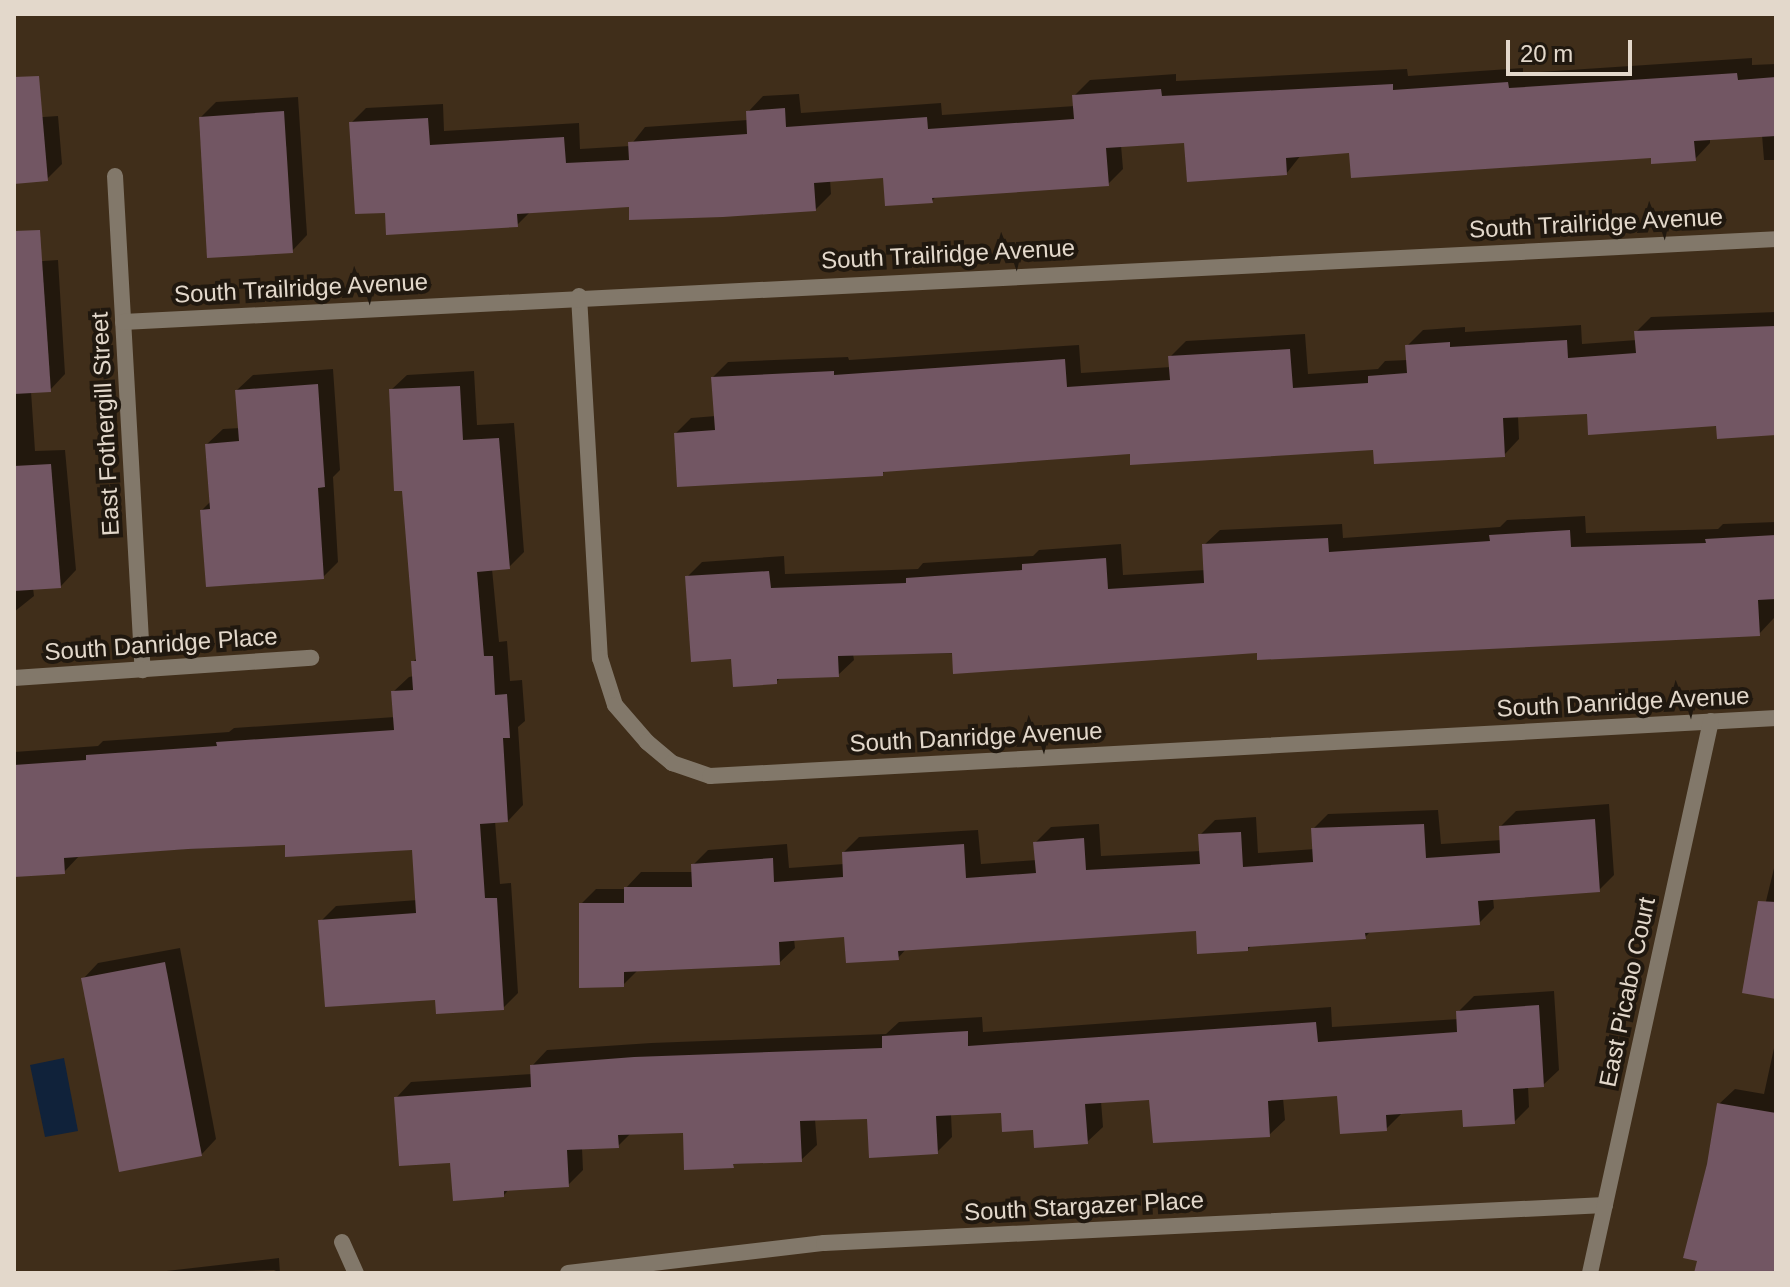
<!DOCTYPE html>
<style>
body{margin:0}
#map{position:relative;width:1790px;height:1287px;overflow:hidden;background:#402e1a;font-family:Helvetica,sans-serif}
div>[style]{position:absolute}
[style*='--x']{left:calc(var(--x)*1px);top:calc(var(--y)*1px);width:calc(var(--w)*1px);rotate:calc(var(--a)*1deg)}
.water>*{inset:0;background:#10223a}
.shadow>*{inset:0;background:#0007}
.building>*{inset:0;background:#725663}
.minor>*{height:16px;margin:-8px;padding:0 8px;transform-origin:8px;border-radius:8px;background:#82786a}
span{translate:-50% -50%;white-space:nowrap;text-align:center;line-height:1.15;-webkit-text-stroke:8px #20180f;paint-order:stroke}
.street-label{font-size:24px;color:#e3d8cb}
.frame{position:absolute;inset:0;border:16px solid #e3d8cb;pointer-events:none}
.scale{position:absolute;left:1506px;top:40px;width:126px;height:36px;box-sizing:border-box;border:4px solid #e3d8cb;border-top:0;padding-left:10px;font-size:24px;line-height:28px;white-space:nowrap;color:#e3d8cb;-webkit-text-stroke:6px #20180f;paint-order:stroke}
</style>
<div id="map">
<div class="water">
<div style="clip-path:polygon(64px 1058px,78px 1131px,45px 1137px,30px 1065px)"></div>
</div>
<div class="shadow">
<div style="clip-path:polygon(1752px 58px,1752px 65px,1776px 64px,1776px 160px,1764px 160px,1762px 135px,1710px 138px,1710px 143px,1695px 159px,1351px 151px,1301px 155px,1286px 174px,1186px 141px,1121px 145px,1123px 169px,1108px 184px,937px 195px,932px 201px,885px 176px,830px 179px,831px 194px,816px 209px,631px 205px,531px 211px,517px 225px,386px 211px,351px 123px,366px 108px,443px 104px,444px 131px,579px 123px,580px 149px,630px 146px,645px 127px,748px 120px,748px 112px,763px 96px,799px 94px,801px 113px,941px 103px,942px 115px,1075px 106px,1074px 96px,1090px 80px,1176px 74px,1176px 81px,1407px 69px,1408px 76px,1523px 68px,1523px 73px)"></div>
<div style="clip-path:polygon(298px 97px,307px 235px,292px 251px,201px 117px,216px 102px)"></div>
<div style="clip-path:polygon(58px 116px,62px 164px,47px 179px,14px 182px,14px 119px)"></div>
<div style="clip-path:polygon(58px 260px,65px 374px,50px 390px,31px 391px,35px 451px,65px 450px,76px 570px,61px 586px,33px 588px,34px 596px,14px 612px,14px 263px)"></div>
<div style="clip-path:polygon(1776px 312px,1776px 433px,1589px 412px,1518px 416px,1519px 439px,1504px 455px,1375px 448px,1131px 452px,887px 469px,882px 474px,676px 433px,691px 418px,716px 416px,713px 377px,728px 362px,848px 357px,849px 360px,1079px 345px,1081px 373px,1171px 367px,1170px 357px,1186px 341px,1305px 334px,1308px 374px,1378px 369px,1385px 361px,1408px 360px,1407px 346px,1423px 330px,1465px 327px,1465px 332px,1581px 325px,1582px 344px,1637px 340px,1636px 332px,1651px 317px)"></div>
<div style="clip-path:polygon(333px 369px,340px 470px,333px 477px,338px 562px,323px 577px,202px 510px,211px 501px,207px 444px,223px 429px,240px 428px,237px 390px,253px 375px)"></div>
<div style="clip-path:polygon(474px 371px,477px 425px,514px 423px,524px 552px,509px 567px,492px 569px,499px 642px,507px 641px,510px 681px,522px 680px,525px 721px,518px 727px,523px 805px,508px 821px,495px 821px,500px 884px,511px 883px,518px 993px,503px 1008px,437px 998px,321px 921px,336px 906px,418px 900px,414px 848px,287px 843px,80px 855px,64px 872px,14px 875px,14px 752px,98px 746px,103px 741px,229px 732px,234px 728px,395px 717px,393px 692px,409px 677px,414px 676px,413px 662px,417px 658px,404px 489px,391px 390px,407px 375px)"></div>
<div style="clip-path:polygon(1585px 516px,1586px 533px,1718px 529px,1723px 524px,1776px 522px,1774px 618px,1759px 634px,1259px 651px,853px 654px,854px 660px,838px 675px,781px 677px,776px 682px,733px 657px,687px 577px,702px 562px,784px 556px,785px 574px,918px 569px,923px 563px,1033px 556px,1039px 550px,1121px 544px,1123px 575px,1206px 570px,1204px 545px,1220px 530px,1342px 524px,1343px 538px,1500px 527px,1507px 520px)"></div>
<div style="clip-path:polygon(1609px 804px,1614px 875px,1599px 890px,1493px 898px,1494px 908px,1479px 923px,1371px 931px,1365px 937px,1252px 945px,1247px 950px,1198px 929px,907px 948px,898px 958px,846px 935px,794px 939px,795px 948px,779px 963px,639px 969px,623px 985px,581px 904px,596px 889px,625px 889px,641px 872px,693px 872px,693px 865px,708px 850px,787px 844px,789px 868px,844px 864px,844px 852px,859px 837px,978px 830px,981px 864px,1037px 860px,1035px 843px,1051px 827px,1099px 824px,1101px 856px,1201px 851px,1200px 835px,1215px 820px,1256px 817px,1258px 853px,1315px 849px,1313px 829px,1328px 814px,1438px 810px,1441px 844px,1502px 840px,1501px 826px,1516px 811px)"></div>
<div style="clip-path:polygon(1776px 860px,1776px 997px,1744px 992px)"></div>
<div style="clip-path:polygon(180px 948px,216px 1139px,201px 1155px,83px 979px,98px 963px)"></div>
<div style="clip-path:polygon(1554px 991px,1559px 1070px,1543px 1085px,1528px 1086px,1529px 1107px,1514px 1122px,1464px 1107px,1401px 1114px,1386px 1129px,1339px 1094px,1283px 1098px,1285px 1120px,1269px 1135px,1151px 1098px,1101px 1101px,1103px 1127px,1087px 1142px,1034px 1128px,1002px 1111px,951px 1114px,952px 1137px,937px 1152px,869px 1117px,815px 1119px,817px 1145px,801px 1160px,686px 1167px,685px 1131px,631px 1133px,618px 1146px,582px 1148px,583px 1170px,568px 1185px,510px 1188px,504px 1195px,452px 1160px,396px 1098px,411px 1082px,532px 1074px,532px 1066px,547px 1050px,651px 1043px,886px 1034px,899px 1022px,982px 1017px,983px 1032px,1331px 1007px,1332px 1027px,1459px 1019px,1458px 1012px,1474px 996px)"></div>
<div style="clip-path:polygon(1776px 1039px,1776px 1273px,1696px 1273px,1719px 1104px,1735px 1089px,1764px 1094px)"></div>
<div style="clip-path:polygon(279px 1258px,280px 1273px,274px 1270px,149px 1273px)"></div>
</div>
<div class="building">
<div style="clip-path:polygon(1737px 73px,1738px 80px,1776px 77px,1776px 136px,1694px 141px,1696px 161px,1651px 164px,1651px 158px,1351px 178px,1349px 153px,1286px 158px,1287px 175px,1187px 182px,1184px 143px,1106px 148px,1109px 186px,932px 198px,933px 203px,885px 206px,883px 178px,814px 183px,816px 211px,723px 217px,629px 220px,629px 207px,517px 214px,518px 227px,386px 235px,385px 213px,355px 214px,349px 122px,428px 118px,430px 145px,564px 137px,566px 163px,629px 160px,628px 142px,747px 134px,746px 111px,785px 108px,786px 127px,927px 117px,928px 129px,1074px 119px,1072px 95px,1161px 89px,1162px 96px,1393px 84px,1393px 90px,1508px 82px,1509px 88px)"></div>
<div style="clip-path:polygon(39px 76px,48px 181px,14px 184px,14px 77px)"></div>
<div style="clip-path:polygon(284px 111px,293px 253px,207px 258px,199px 117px)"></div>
<div style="clip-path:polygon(40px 230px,51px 392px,14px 394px,14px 231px)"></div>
<div style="clip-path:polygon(1776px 326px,1776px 435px,1717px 439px,1716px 426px,1588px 435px,1587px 414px,1503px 418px,1505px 457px,1374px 464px,1373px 450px,1130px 465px,1130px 454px,883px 472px,883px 476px,677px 487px,674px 433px,715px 430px,711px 377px,834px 371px,834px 375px,1065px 359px,1067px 387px,1170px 380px,1168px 356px,1290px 349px,1293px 388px,1368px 383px,1368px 376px,1407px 373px,1405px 345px,1450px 342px,1450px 347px,1567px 340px,1568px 358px,1636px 353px,1634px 331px)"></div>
<div style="clip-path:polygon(318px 384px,325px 487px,318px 488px,324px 579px,206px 587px,200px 510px,210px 509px,205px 444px,239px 441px,235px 390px)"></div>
<div style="clip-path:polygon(460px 386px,463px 440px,499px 438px,510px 569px,477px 572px,484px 656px,493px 656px,495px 695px,507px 694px,510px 738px,503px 738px,508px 822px,480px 824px,485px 898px,497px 898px,504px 1010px,436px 1014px,435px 1000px,325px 1007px,318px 920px,416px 913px,412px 850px,285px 857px,285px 845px,188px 849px,64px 858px,65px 874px,14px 877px,14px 765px,86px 760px,86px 755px,217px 746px,216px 742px,394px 730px,391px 691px,413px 690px,411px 661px,416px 661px,402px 491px,394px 491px,389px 389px)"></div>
<div style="clip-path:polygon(51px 464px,61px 588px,14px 591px,14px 466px)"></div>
<div style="clip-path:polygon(1570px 530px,1571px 547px,1706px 543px,1705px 539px,1776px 535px,1776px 599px,1758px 600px,1760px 636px,1257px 660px,1257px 653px,953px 674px,952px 653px,838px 656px,839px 677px,777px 679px,777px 684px,733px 687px,731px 659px,691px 662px,685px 576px,769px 571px,771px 588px,906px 583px,906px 578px,1022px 570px,1022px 564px,1106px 558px,1108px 589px,1204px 583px,1202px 544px,1328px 538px,1329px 552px,1490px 541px,1489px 535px)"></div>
<div style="clip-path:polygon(1595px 819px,1600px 892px,1478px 901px,1480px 925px,1365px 933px,1366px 939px,1248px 947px,1248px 951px,1197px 954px,1196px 931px,898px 951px,899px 960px,846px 963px,844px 937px,779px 942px,780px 965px,624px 972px,624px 987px,579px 988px,579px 903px,624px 903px,624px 887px,692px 887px,691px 864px,773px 858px,774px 882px,843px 877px,842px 852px,964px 844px,966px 878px,1036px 873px,1033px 842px,1084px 838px,1086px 870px,1200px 864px,1198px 834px,1241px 832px,1243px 867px,1313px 862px,1311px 828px,1424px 824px,1426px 858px,1500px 853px,1499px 826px)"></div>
<div style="clip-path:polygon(1758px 901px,1776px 902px,1776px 999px,1742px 993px)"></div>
<div style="clip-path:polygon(165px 962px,202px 1156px,119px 1172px,81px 978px)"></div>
<div style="clip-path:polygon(1539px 1005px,1544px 1087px,1513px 1089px,1515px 1124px,1463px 1127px,1462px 1110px,1386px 1115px,1387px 1131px,1340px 1134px,1337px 1096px,1268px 1101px,1270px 1137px,1153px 1143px,1149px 1100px,1085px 1104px,1088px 1144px,1034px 1148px,1033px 1130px,1002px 1132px,1001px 1113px,936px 1116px,938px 1154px,869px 1158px,867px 1119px,800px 1121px,802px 1162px,733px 1164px,734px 1168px,684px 1170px,683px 1133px,618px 1135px,619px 1148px,567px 1150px,569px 1187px,504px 1191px,504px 1197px,453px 1201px,450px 1163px,399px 1166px,394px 1097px,531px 1087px,530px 1065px,634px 1057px,882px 1048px,882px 1036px,968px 1031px,968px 1046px,1316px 1022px,1318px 1042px,1457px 1032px,1456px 1011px)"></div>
<div style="clip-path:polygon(1717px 1103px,1776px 1113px,1776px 1273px,1694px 1273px,1697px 1261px,1683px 1258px,1707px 1164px)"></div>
</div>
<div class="minor">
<div style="--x:115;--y:176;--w:495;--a:86.8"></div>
<div style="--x:579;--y:296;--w:363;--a:86.7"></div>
<div style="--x:600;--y:658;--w:49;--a:72.3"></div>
<div style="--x:615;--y:705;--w:49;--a:49.1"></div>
<div style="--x:647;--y:742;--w:33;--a:40"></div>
<div style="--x:672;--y:763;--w:40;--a:18.9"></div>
<div style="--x:710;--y:776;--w:1068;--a:-3.11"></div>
<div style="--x:123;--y:322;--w:1655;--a:-2.87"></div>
<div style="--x:14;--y:678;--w:298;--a:-3.9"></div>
<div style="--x:342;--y:1242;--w:34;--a:66"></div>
<div style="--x:568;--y:1273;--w:258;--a:-6.7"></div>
<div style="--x:824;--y:1243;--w:782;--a:-2.79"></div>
<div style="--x:1590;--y:1273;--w:565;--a:-77.64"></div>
</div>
<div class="street-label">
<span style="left:1596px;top:223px;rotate:-3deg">South Trailridge Avenue</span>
<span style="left:948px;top:254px;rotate:-3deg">South Trailridge Avenue</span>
<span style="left:301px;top:288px;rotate:-3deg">South Trailridge Avenue</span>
<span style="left:105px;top:424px;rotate:-93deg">East Fothergill Street</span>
<span style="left:161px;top:644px;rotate:-4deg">South Danridge Place</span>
<span style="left:1623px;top:702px;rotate:-3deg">South Danridge Avenue</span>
<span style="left:976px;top:737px;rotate:-3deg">South Danridge Avenue</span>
<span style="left:1627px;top:992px;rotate:-78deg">East Picabo Court</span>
<span style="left:1084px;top:1206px;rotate:-3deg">South Stargazer Place</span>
</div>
<div class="frame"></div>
<div class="scale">20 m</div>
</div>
